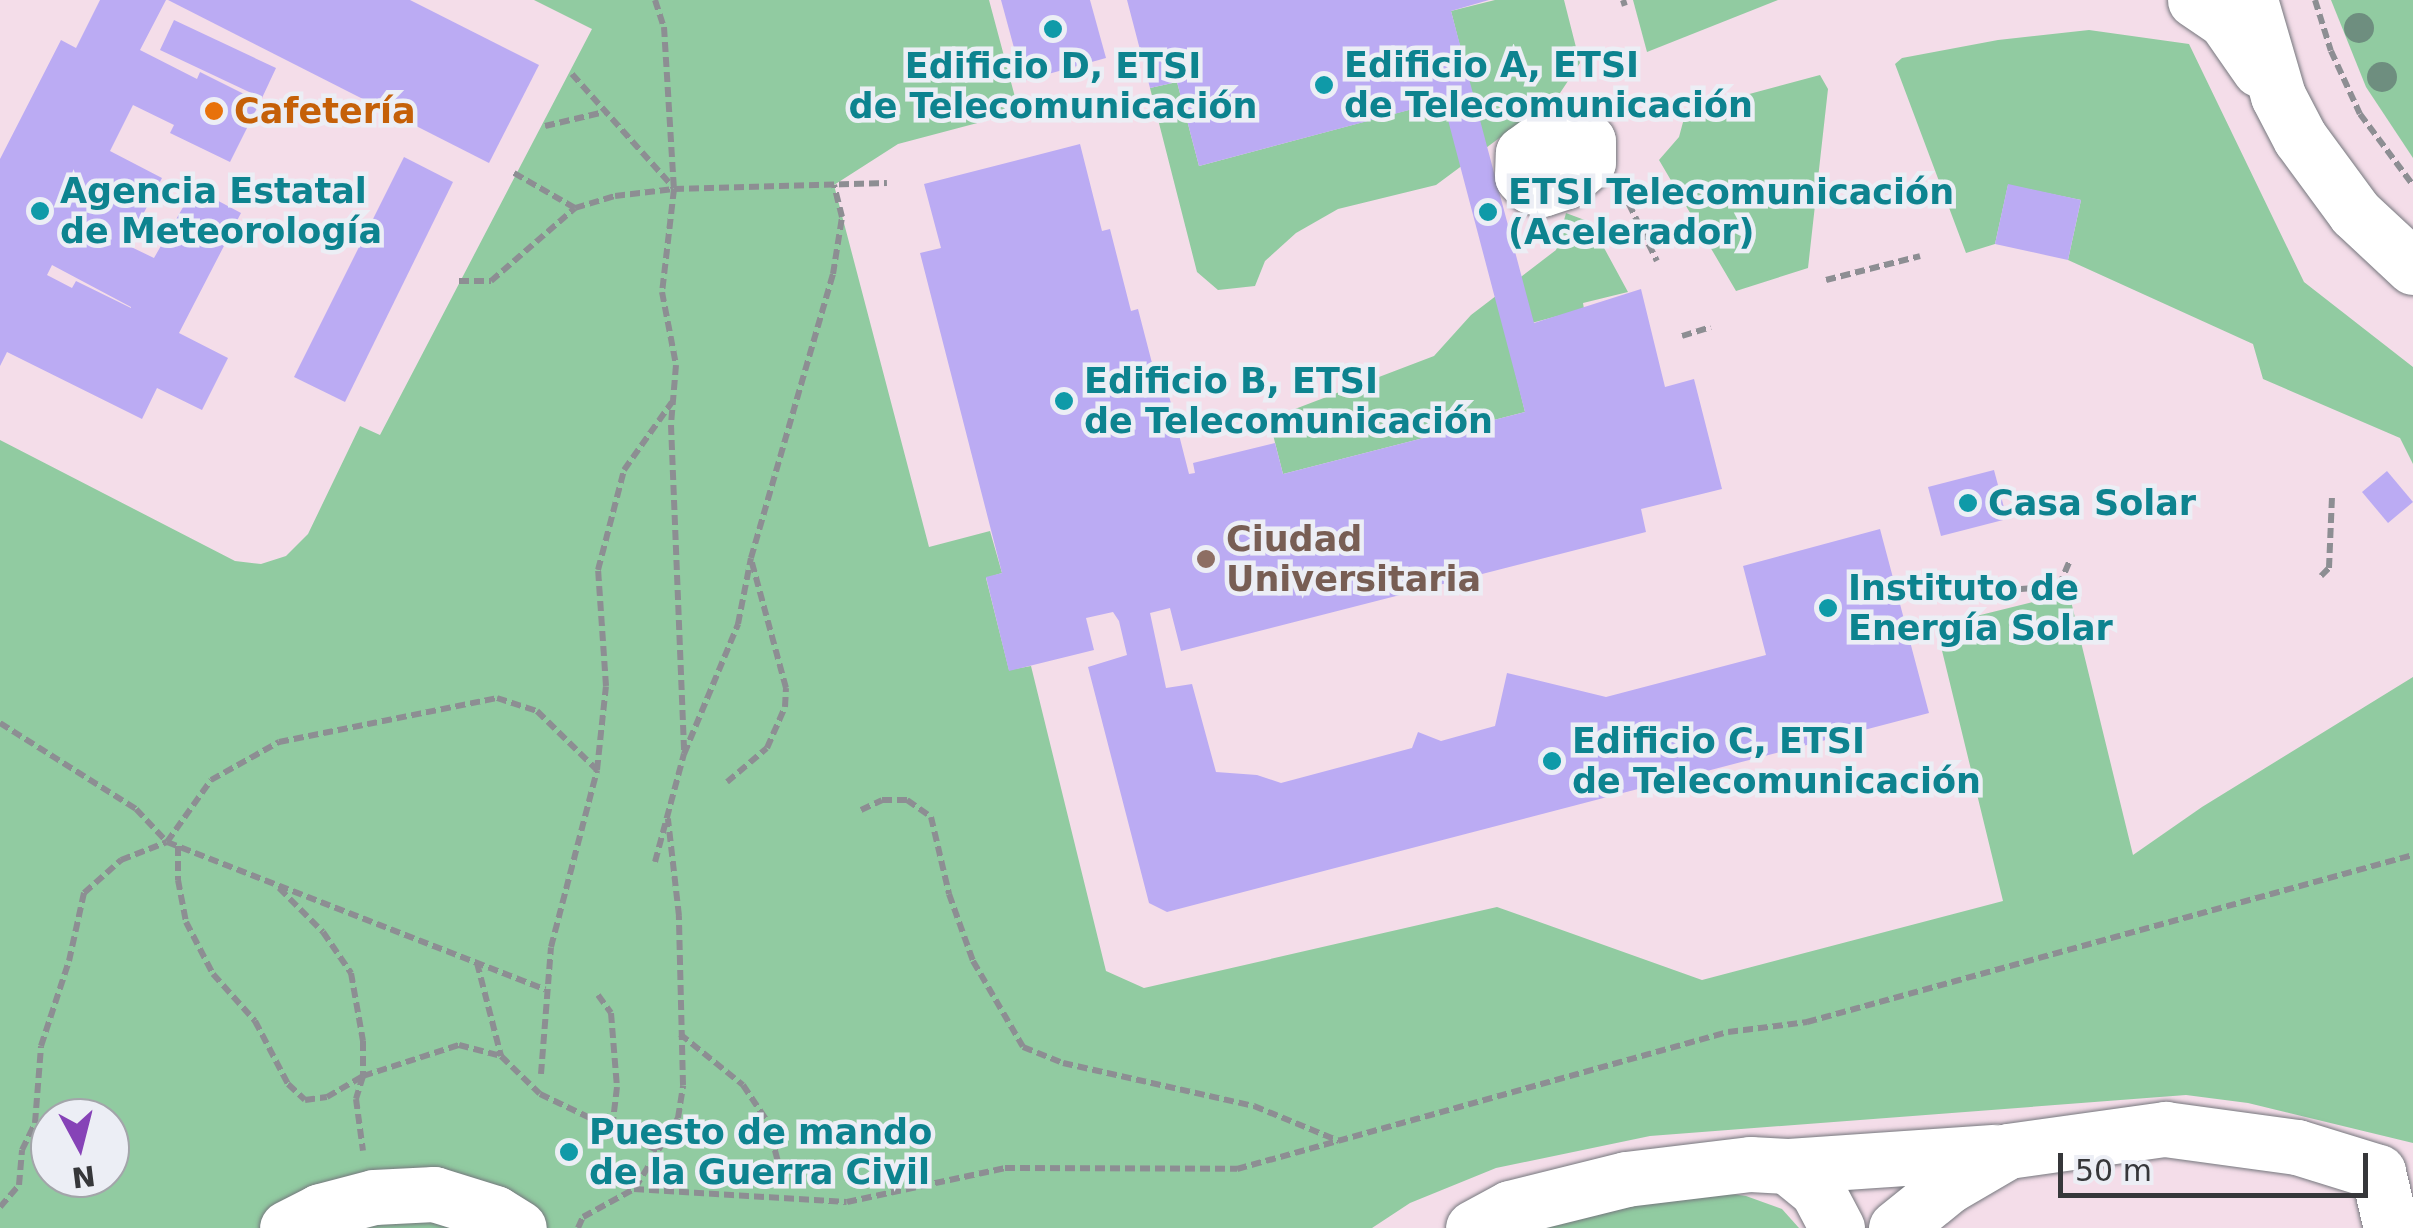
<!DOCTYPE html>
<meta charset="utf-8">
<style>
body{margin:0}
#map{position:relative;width:2413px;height:1228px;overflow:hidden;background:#eceef5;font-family:"DejaVu Sans",sans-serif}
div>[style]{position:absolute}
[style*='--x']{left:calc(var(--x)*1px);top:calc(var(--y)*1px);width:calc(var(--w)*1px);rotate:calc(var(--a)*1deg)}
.education>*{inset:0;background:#f4dde9}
.green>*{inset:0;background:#91cba1}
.building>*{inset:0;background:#bbabf3}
.path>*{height:6px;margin-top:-3px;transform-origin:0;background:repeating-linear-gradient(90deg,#8d8e93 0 10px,transparent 0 15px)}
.roads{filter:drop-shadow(0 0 2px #75777d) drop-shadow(0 0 2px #75777d)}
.minor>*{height:55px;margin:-27.5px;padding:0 27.5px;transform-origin:27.5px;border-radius:27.5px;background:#fff}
.trees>*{width:30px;height:30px;margin:-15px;border-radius:50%;background:#6e8e7f}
.dots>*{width:28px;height:28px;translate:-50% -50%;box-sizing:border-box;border:5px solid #eceef5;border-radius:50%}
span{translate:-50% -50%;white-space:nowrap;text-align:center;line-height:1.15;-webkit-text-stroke:9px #eceef5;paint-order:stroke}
.culture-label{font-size:35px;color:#0d838f;font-weight:700}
.left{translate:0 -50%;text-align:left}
.food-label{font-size:35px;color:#c56008;font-weight:700}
.education-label{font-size:35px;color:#785e54;font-weight:700}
.north{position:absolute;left:30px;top:1098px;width:100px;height:100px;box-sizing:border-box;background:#eceef5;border:2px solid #a3a5aa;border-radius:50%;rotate:173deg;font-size:28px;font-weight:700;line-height:40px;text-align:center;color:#36373a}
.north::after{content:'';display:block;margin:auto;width:35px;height:45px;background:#8643b7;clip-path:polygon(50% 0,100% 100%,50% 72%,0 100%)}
.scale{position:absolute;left:2058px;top:1153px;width:310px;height:45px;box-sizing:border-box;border:5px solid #36373a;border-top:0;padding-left:12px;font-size:30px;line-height:35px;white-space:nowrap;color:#36373a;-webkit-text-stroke:8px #eceef5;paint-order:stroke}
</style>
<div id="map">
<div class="education">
<div style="clip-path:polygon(evenodd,0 0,2413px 0,2413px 1228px,0 1228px,0 0,50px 1118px,110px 1118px,110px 1178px,50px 1178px,50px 1118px)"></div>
</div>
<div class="green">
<div style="clip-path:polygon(evenodd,534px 0,989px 0,1019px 112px,898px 144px,834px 185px,929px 547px,990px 531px,1002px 573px,986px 578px,1009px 670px,1031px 666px,1106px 971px,1144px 988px,1497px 907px,1702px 980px,2003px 901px,1936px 626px,2069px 593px,2133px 855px,2202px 807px,2413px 677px,2413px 1143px,2248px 1103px,2186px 1095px,1650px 1136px,1496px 1168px,1410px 1203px,1372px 1228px,0 1228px,0 440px,235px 561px,261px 564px,286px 556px,308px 534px,360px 426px,380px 435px,592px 29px,534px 0,50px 1118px,110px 1118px,110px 1178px,50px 1178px,50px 1118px)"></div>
<div style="clip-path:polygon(1495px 0,1564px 0,1580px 63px,1560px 93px,1436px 185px,1338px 209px,1296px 233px,1265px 261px,1255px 286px,1218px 290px,1197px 272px,1150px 88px,1177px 82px,1199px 166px,1472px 93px,1451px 11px)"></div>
<div style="clip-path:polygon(1633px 0,1778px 0,1647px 52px)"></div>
<div style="clip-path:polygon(2331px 0,2413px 0,2413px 158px,2366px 87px)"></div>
<div style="clip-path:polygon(2089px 30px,2189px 44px,2304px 282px,2413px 367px,2413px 464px,2400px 438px,2263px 379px,2253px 344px,2068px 260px,2081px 200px,2008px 185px,1995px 244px,1966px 253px,1895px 64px,1902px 58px,1998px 40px)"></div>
<div style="clip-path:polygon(1820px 75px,1828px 89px,1808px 268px,1736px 291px,1659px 160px,1679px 137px,1686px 111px)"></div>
<div style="clip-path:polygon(1566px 213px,1590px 222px,1628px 292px,1583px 303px,1584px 309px,1505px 330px,1525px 412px,1283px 474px,1269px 419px,1434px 356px,1471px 315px,1556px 250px)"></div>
<div style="clip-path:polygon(1703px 1190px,1746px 1196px,1782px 1209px,1799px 1228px,1539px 1228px,1648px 1197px)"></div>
</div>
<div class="building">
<div style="clip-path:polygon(evenodd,100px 0,166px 0,140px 50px,197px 79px,200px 72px,260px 102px,230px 162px,170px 133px,174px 125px,133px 105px,110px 151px,162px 178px,127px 245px,154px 258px,194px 188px,241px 213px,179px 333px,228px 358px,202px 410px,157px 388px,142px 419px,7px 352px,0 366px,0 159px,61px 40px,76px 48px,100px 0,52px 265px,131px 307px,131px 308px,76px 281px,72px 288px,47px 275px,52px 265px)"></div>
<div style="clip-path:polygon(168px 0,410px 0,539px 65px,489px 163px)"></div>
<div style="clip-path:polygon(1001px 0,1090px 0,1106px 58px,1023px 81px)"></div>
<div style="clip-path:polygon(1127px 0,1489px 0,1451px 11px,1534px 323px,1641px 289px,1665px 387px,1694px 379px,1722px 489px,1641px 509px,1646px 532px,1181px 651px,1170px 608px,1150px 613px,1166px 688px,1192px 684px,1216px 772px,1257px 775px,1281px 783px,1412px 748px,1418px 732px,1441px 741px,1495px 726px,1507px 673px,1606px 697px,1766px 655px,1743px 566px,1880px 529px,1929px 713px,1167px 912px,1149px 903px,1088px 667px,1127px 655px,1119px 621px,1113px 612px,1086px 618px,1094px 650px,1009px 671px,986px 577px,1002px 573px,920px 253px,941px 248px,924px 184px,1080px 144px,1102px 231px,1110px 229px,1131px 311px,1138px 309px,1159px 390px,1167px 388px,1189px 474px,1195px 473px,1193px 463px,1275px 443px,1283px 474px,1525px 412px,1443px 101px,1199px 166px,1177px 82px,1150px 88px)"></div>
<div style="clip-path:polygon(174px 20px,276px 68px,262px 98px,160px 50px)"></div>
<div style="clip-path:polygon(404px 157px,453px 182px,345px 402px,294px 377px)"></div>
<div style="clip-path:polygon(2008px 184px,2081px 200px,2068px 260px,1995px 244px)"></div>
<div style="clip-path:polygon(1994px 470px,2007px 519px,1941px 536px,1928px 487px)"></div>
<div style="clip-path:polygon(2387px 471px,2413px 502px,2388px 523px,2362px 492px)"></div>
</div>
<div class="path">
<div style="--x:655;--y:0;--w:28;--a:72"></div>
<div style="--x:664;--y:27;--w:162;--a:86.5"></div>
<div style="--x:674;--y:189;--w:104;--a:96.6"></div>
<div style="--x:662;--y:292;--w:74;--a:79.1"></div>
<div style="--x:676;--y:365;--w:60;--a:94.8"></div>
<div style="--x:671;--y:425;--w:329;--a:87.7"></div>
<div style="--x:1623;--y:0;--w:6;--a:72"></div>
<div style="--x:2315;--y:0;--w:53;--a:72.6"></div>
<div style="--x:2331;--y:51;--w:69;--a:65.3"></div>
<div style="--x:2360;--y:114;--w:89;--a:53.3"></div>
<div style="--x:572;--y:74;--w:153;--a:48.2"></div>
<div style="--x:545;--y:126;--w:61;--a:-13.3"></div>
<div style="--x:514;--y:173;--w:70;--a:29.8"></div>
<div style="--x:575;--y:208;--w:42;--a:-16.7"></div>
<div style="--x:615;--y:196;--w:59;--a:-6.8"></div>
<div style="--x:674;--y:189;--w:213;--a:-1.6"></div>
<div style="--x:1622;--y:190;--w:79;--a:63.8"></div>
<div style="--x:1826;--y:280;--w:97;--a:-14.3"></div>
<div style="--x:459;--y:281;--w:32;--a:0"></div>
<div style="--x:491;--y:281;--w:111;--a:-41"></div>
<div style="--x:1682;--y:336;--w:30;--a:-17"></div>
<div style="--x:2321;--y:576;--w:11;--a:-45"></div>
<div style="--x:2329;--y:568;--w:71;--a:-87.6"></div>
<div style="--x:1916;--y:597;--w:143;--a:-4.4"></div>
<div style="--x:2059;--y:586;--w:28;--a:-67"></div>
<div style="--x:0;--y:723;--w:161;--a:32.3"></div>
<div style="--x:136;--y:809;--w:45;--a:46.8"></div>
<div style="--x:167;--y:842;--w:406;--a:21.3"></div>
<div style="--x:727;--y:782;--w:52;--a:-40.4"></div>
<div style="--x:767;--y:748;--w:45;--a:-66.3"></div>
<div style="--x:785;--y:707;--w:19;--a:-87"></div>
<div style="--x:786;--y:688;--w:134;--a:-105.2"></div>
<div style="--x:861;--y:810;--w:23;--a:-25"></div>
<div style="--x:882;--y:800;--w:25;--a:0"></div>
<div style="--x:907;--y:800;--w:29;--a:35"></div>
<div style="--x:931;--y:817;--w:79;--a:76.8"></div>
<div style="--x:949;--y:894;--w:71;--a:70.3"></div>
<div style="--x:973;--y:961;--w:99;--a:59.8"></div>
<div style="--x:1023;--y:1047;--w:43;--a:21.8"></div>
<div style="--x:1063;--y:1063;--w:196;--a:12.7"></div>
<div style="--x:1254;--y:1106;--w:92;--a:22.4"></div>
<div style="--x:178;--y:846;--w:34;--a:90"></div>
<div style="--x:178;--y:880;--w:43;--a:79.2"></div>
<div style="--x:186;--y:922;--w:59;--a:62.6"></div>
<div style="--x:213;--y:974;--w:63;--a:48.2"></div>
<div style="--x:255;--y:1021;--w:71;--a:62.4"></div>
<div style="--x:288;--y:1084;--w:23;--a:43"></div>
<div style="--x:305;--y:1100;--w:22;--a:-8"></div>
<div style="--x:327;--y:1097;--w:42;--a:-30.3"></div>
<div style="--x:363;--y:1076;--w:101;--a:-17.9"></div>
<div style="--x:459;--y:1045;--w:43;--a:14.7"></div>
<div style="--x:655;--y:862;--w:112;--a:-75"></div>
<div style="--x:684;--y:754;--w:141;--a:-67.4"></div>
<div style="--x:738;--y:624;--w:67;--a:-78.9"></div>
<div style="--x:751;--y:558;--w:296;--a:-73.9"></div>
<div style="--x:833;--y:274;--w:58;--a:-81"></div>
<div style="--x:842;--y:217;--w:33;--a:-104"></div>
<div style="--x:279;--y:888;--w:62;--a:45"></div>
<div style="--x:323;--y:932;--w:50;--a:55.7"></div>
<div style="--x:351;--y:973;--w:69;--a:80"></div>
<div style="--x:363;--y:1041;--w:35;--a:90"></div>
<div style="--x:363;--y:1076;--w:24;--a:107"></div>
<div style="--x:356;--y:1099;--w:52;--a:82.3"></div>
<div style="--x:477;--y:963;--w:96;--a:75.5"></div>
<div style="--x:501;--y:1056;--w:54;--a:44.3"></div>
<div style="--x:540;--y:1094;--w:132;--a:25.6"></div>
<div style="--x:598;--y:995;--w:22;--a:54"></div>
<div style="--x:611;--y:1013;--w:74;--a:85.4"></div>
<div style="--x:617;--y:1087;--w:42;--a:96.8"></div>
<div style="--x:680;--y:1034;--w:81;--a:39"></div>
<div style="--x:743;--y:1085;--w:43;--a:56.3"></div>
<div style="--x:767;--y:1121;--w:54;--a:74.9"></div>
<div style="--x:541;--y:1074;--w:127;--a:-85.5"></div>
<div style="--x:551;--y:947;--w:183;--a:-75.4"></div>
<div style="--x:597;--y:770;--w:84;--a:-83.9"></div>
<div style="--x:606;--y:686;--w:116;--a:-93.9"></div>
<div style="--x:598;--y:570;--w:103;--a:-75.4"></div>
<div style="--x:624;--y:470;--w:83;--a:-54.8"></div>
<div style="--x:635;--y:1188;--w:82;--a:-58.4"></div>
<div style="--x:678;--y:1118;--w:33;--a:-81"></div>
<div style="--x:683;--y:1085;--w:169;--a:-91.4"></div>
<div style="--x:679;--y:916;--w:98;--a:-96.5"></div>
<div style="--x:0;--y:1207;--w:29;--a:-49"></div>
<div style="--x:19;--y:1185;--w:35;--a:-85"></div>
<div style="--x:22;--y:1150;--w:30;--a:-64"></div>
<div style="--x:35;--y:1123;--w:77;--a:-85.5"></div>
<div style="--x:41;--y:1046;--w:89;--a:-71.8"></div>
<div style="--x:69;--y:961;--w:70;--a:-77.6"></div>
<div style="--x:84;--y:893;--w:50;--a:-41.7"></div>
<div style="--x:121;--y:860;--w:49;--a:-21.4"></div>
<div style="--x:167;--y:842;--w:76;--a:-54.6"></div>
<div style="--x:211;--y:780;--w:78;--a:-29.2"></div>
<div style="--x:279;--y:742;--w:222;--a:-11.4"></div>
<div style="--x:497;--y:698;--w:42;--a:18"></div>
<div style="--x:537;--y:711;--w:84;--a:44.5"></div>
<div style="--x:578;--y:1228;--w:12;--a:-66"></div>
<div style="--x:583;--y:1217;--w:58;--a:-28.8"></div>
<div style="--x:634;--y:1189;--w:213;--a:3.5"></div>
<div style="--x:847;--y:1202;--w:162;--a:-12.1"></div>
<div style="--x:1005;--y:1168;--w:232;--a:0.2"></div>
<div style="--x:1237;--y:1169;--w:510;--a:-15.59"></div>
<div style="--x:1728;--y:1032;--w:80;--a:-7.2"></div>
<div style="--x:1807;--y:1022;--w:629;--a:-15.41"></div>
</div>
<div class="roads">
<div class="minor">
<div style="--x:2195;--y:0;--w:36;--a:34"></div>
<div style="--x:2225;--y:20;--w:60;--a:55.2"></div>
<div style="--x:2250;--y:0;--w:100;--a:73.7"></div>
<div style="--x:2278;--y:96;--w:47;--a:62.4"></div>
<div style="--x:2300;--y:138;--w:93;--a:53.7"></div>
<div style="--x:2355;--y:213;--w:79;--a:43"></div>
<div style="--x:1552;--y:132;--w:24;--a:0"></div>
<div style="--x:1576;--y:132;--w:15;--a:37"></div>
<div style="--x:1588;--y:141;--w:21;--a:90"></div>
<div style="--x:1588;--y:162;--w:29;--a:139"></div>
<div style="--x:1566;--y:181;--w:25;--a:162"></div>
<div style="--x:1542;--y:189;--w:11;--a:-165"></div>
<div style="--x:1531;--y:186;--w:13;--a:-132"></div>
<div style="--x:1522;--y:176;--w:23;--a:-88"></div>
<div style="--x:1523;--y:153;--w:36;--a:-36"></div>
<div style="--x:1787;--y:1166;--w:208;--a:-3.9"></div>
<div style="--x:287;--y:1228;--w:37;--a:-27"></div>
<div style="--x:320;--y:1211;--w:56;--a:-14.5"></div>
<div style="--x:374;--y:1197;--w:60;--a:-2.9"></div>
<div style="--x:434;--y:1194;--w:64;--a:17.3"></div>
<div style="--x:495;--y:1213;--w:28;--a:32"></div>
<div style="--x:1473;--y:1228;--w:42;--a:-28.4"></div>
<div style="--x:1510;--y:1208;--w:120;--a:-14"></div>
<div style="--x:1626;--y:1179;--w:125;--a:-6.9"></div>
<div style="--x:1750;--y:1164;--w:37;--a:3"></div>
<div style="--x:1787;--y:1166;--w:38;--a:39"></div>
<div style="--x:1817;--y:1190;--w:43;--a:62.2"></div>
<div style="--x:1896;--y:1228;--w:67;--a:-38.9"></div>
<div style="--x:1948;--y:1186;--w:69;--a:-30.3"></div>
<div style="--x:2008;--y:1151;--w:159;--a:-8"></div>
<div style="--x:2165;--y:1129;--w:133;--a:7.8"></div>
<div style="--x:2297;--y:1147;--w:85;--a:17.2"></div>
<div style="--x:2378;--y:1172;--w:57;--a:76.9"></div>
</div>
</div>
<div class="trees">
<div style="left:2359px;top:28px"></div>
<div style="left:2382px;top:77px"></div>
</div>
<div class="dots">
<div style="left:1053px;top:29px;background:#0f9aa8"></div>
<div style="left:1324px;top:85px;background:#0f9aa8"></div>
<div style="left:214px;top:111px;background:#e8710a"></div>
<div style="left:40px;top:211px;background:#0f9aa8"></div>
<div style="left:1488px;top:212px;background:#0f9aa8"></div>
<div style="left:1064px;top:401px;background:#0f9aa8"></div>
<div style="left:1968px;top:503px;background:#0f9aa8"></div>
<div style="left:1206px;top:559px;background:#8d6e63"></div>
<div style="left:1828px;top:608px;background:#0f9aa8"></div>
<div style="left:1552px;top:761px;background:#0f9aa8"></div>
<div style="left:569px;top:1152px;background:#0f9aa8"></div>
</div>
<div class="culture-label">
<span class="left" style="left:1344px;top:85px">Edificio A, ETSI<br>de Telecomunicación</span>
<span style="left:1053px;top:86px">Edificio D, ETSI<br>de Telecomunicación</span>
<span class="left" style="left:60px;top:211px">Agencia Estatal<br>de Meteorología</span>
<span class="left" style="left:1508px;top:212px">ETSI Telecomunicación<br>(Acelerador)</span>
<span class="left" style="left:1084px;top:401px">Edificio B, ETSI<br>de Telecomunicación</span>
<span class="left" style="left:1988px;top:503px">Casa Solar</span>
<span class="left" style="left:1848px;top:608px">Instituto de<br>Energía Solar</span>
<span class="left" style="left:1572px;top:761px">Edificio C, ETSI<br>de Telecomunicación</span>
<span class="left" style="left:589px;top:1152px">Puesto de mando<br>de la Guerra Civil</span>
</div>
<div class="food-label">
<span class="left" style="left:234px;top:111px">Cafetería</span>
</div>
<div class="education-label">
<span class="left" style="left:1226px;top:559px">Ciudad<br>Universitaria</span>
</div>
<div class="north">N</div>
<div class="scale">50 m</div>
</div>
